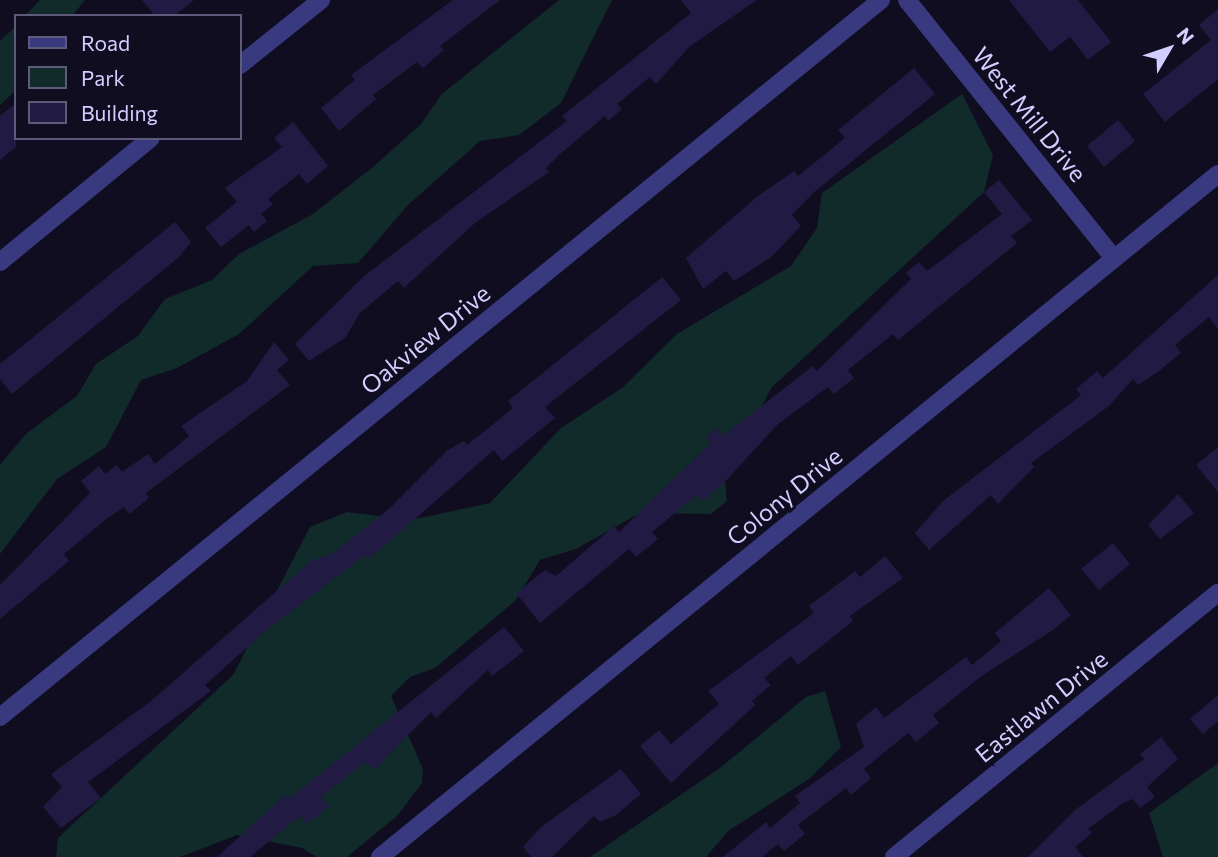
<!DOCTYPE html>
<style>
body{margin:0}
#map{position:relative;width:1218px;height:857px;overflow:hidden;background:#100d21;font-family:Commissioner,sans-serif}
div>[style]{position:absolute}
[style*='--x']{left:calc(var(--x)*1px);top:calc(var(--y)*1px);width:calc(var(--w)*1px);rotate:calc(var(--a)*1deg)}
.green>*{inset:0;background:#112b2a}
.building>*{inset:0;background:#211a42}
.minor>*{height:18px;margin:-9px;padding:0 9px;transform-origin:9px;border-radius:9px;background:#393980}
span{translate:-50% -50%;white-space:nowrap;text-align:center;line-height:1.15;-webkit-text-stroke:6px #100d21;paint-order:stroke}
.street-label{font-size:24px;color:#d2ceff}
.legend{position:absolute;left:14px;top:14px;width:228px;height:126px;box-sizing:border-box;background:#100d21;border:2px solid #5e5a7a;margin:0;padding:9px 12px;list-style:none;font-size:21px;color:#d2ceff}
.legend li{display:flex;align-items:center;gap:14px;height:35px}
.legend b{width:35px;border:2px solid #5e5a7a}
.north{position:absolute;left:1134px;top:14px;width:70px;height:70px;-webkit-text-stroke:5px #100d21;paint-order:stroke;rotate:51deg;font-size:19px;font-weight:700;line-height:28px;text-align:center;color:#d2ceff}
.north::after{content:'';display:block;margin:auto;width:24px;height:32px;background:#d2ceff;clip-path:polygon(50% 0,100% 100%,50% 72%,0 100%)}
</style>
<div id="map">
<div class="green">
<div style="clip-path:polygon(40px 0,85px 0,72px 16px,25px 16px)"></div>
<div style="clip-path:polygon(559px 0,612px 0,561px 103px,519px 135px,480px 141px,408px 205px,358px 263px,313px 266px,239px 334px,177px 368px,141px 380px,106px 447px,57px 479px,0 554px,0 465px,27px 433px,77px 396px,96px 364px,138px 336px,165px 299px,212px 280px,239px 254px,313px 214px,373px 167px,421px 124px,442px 94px)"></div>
<div style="clip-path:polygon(16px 26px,16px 90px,0 105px,0 41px)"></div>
<div style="clip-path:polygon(962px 94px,993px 155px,984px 192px,771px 388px,725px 479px,727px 501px,711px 514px,640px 513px,576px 549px,540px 560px,515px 601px,435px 668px,410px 677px,391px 696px,423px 769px,422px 783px,397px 816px,347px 857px,317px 857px,302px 848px,237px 835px,180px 857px,56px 857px,58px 838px,233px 675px,310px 527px,347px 512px,411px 520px,490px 503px,561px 428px,622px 388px,677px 334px,791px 266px,817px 228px,822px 193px)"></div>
<div style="clip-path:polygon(825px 691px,841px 747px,809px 779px,728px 831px,706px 857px,590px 857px,720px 768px,806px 697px)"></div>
<div style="clip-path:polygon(1218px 763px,1218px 857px,1163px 857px,1149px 813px)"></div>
</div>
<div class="building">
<div style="clip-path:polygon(142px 0,194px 0,174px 16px,155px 16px)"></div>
<div style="clip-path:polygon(453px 0,500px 0,440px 46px,444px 50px,423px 68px,417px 62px,373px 95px,376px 99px,339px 131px,321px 108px,355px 80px,351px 75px)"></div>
<div style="clip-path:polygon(681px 0,757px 0,690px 46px,656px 84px,650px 77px,617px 104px,622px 109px,608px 121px,605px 116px,560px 154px,546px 168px,549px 172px,475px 223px,404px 288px,398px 281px,360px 313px,345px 338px,309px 361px,295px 344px,364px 276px,567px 121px,562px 116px,691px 13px)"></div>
<div style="clip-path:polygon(1009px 0,1078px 0,1111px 42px,1088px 60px,1070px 37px,1050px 52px)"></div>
<div style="clip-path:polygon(1218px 9px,1218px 79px,1165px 122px,1143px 94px,1211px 40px,1199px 25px)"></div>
<div style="clip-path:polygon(914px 68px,935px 94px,813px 193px,792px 215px,801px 226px,770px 258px,734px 281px,726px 271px,703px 289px,686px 258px,758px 196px,794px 171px,798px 176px,845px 138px,838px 130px)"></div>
<div style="clip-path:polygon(16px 103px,16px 147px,0 160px,0 116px)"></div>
<div style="clip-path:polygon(1118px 120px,1135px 141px,1104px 167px,1087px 146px)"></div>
<div style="clip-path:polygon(293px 122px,328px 166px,307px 184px,299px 174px,268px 199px,273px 204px,261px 214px,267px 221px,254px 232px,249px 225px,221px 247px,205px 228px,237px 202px,225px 188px,282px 147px,274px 138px)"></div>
<div style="clip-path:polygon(999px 180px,1032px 220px,1011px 236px,1017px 243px,898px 340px,893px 334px,848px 370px,854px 378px,834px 394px,828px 387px,777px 425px,722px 485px,702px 501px,697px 495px,652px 532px,658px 539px,636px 557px,629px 549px,540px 623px,516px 593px,545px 570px,556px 576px,614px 526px,619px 532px,711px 443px,706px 437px,717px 428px,724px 435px,813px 366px,817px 371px,911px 279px,906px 273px,919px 262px,927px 271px,1002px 214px,984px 192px)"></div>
<div style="clip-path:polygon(175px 222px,191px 242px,179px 257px,12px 394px,0 379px,0 364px)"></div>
<div style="clip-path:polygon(1218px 275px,1218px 329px,1209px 317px,1175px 345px,1181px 353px,1159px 371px,1138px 385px,1133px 379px,1109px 406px,1031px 463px,1034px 467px,998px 504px,991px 495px,929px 550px,915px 533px,943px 501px,1081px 395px,1076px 389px,1097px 371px,1103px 378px)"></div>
<div style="clip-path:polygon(662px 277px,681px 300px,545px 407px,555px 418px,502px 461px,494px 450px,369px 559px,365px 555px,268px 629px,205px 685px,211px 691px,88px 782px,101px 798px,61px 828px,43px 807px,62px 787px,51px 774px,151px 701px,311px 561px,333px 553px,389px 509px,448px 450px,464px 441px,467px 445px,491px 426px,513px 408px,508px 401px)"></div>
<div style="clip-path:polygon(274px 342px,289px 360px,277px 370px,290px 385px,146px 493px,149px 498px,129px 514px,124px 507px,109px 517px,64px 554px,69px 561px,0 619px,0 585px,90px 493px,81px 481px,99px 466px,105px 474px,117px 465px,122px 472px,148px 454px,155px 464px,189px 436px,181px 426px,247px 381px)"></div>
<div style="clip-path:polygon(1218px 447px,1218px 492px,1196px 465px)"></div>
<div style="clip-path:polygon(1178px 494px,1194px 513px,1160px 539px,1148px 525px)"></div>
<div style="clip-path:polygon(1113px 543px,1130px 564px,1099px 590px,1081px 569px)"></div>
<div style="clip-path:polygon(885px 556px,903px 578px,850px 616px,853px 621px,798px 665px,791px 656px,764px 678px,771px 685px,752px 701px,755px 705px,671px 783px,640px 746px,659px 730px,671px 744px,719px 704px,708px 691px,814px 613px,809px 606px,855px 571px,860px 577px)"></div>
<div style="clip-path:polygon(1049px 588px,1071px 615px,1053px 630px,980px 677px,933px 715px,939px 723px,916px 742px,908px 733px,864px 769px,871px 778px,851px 795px,846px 788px,798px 825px,805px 834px,784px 851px,778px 844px,762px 857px,723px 857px,766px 822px,770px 828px,800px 803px,795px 796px,864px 747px,856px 724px,876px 707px,884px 718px,966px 657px,972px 665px,1001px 641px,995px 633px)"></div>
<div style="clip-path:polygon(504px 627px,524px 651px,492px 676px,488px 670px,436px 718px,431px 712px,374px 770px,366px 761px,321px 797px,329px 806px,307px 824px,300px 816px,250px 857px,217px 857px,285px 795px,289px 799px)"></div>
<div style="clip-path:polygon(1218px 695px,1218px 721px,1203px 734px,1190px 719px)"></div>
<div style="clip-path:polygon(1161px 737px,1178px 759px,1147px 787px,1155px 797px,1140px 808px,1133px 799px,1123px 803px,1088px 829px,1092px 833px,1075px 847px,1083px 857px,1028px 857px,1075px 810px,1144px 759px,1140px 754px)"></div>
<div style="clip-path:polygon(621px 769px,641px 794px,616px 815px,600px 822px,594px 816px,552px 857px,531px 857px,523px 847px,541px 827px)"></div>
</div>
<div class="minor">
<div style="--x:907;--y:0;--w:331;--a:51.3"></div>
<div style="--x:240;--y:65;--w:104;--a:-38.7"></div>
<div style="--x:0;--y:262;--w:195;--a:-39.4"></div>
<div style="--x:0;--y:717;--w:1136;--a:-39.14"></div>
<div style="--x:380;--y:857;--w:1081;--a:-39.18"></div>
<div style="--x:894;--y:857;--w:418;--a:-39.2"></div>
</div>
<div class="street-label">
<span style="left:1030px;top:114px;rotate:51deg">West Mill Drive</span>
<span style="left:425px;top:339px;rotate:-39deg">Oakview Drive</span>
<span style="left:784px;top:496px;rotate:-39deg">Colony Drive</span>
<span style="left:1041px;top:706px;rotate:-39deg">Eastlawn Drive</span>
</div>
<ul class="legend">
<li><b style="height:9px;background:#393980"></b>Road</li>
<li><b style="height:19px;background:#112b2a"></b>Park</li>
<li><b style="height:19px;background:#211a42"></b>Building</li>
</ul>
<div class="north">N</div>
</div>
